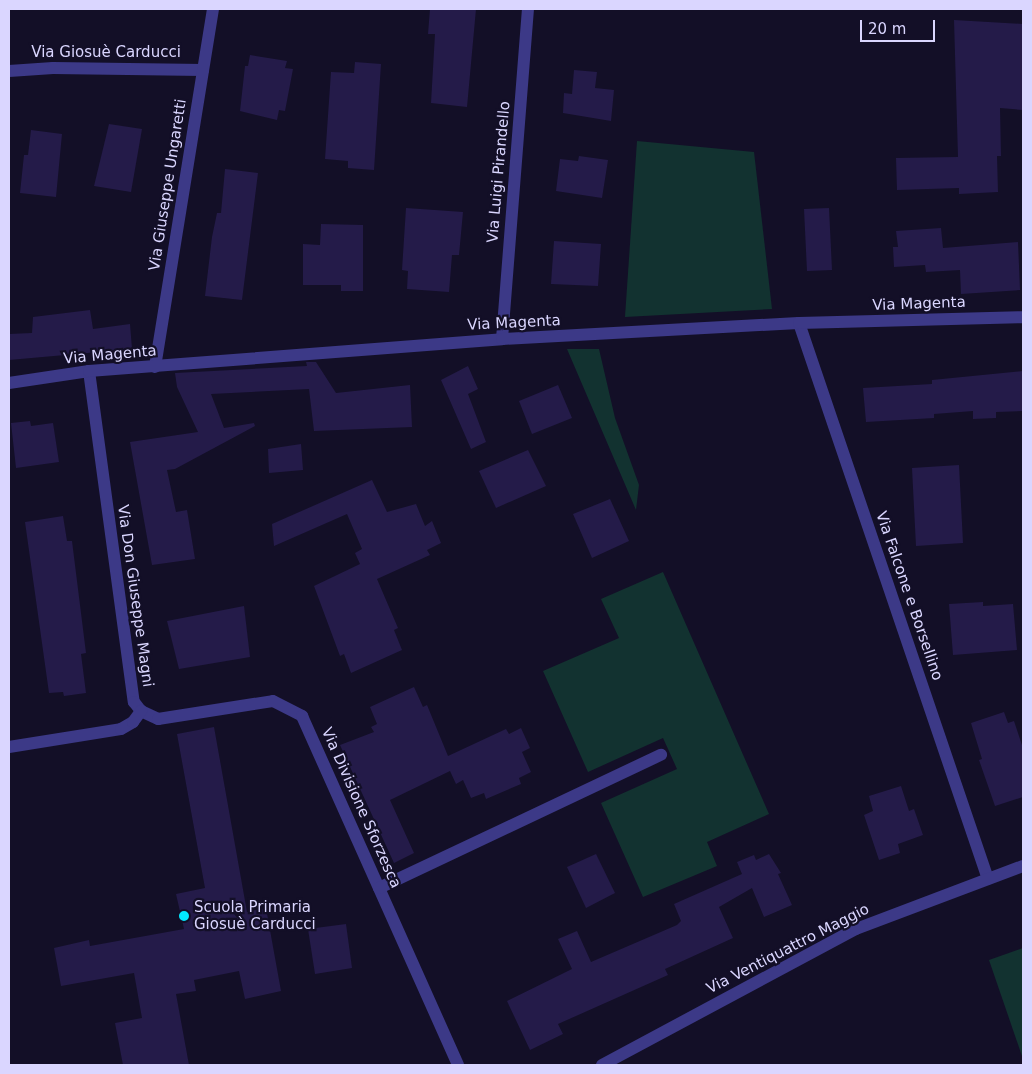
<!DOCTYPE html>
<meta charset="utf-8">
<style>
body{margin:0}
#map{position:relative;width:1032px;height:1074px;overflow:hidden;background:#130f27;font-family:"DejaVu Sans",sans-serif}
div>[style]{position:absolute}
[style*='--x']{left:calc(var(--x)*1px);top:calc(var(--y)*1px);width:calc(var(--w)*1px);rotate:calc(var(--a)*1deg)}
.green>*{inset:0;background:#123230}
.building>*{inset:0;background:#241b49}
.minor>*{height:12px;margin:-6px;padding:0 6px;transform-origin:6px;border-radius:6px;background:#3c3987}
.tertiary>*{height:12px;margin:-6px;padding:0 6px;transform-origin:6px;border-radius:6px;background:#3c3987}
.dots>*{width:14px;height:14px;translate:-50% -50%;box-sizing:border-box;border:2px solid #130f27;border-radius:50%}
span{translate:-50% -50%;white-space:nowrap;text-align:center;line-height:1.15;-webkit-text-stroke:4.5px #130f27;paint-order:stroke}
.street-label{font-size:15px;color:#dad6ff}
.poi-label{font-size:15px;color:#dad6ff}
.left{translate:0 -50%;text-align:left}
.frame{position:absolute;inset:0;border:10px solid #dad6ff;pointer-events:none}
.scale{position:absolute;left:860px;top:20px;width:75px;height:22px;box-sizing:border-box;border:2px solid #dad6ff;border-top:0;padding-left:6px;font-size:15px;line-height:18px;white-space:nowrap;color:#dad6ff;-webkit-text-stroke:4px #130f27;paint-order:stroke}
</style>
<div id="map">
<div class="green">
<div style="clip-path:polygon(637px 141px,754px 152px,772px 309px,625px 317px)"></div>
<div style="clip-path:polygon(567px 349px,599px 349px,615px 418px,639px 485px,636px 510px)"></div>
<div style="clip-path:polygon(663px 572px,769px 814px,707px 842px,717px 866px,643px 897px,601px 803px,677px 769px,668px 749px,663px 738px,588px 772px,543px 671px,619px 638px,601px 599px)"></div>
<div style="clip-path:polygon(1023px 948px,1023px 1059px,989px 960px)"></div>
</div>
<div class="building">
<div style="clip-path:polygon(430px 9px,476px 9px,467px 107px,431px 103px,435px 34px,428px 34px)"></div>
<div style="clip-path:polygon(954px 20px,1023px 24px,1023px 110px,1000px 108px,1001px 156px,997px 156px,998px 192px,959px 194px,959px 188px,897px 190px,896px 158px,958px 157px)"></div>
<div style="clip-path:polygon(250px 55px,287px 61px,285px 68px,293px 69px,285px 111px,279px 110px,277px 120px,240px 111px,245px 66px,248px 66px)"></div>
<div style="clip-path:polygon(355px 62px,381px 64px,374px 170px,348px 168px,348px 161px,325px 159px,331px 72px,354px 73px)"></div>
<div style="clip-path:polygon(574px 70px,597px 72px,595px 88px,614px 90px,611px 121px,563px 113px,564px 93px,572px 94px)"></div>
<div style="clip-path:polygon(109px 124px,142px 129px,131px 192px,94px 186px)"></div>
<div style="clip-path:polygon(31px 130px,62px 134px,56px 197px,20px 193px,24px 155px,28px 155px)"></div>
<div style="clip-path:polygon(579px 156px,608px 160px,602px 198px,556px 191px,560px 159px,578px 161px)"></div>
<div style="clip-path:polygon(225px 169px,258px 173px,242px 300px,205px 296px,212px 237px,217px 213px,221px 213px)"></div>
<div style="clip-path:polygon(406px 208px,463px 212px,459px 255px,452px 255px,449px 292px,407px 289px,408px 271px,402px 270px)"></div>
<div style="clip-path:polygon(829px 208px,832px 270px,807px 271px,804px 209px)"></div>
<div style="clip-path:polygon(321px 224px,363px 225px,363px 291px,341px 291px,341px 285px,303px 285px,303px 244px,320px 245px)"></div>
<div style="clip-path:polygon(941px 228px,943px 248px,1018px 242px,1020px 290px,961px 294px,960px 270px,926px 272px,925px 265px,894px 267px,893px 247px,898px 247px,896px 231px)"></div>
<div style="clip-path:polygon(554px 241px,601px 244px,598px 286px,551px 284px)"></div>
<div style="clip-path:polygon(90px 310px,93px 329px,130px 324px,132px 349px,9px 360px,9px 334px,32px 333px,33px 317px)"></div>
<div style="clip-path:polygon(306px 362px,316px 362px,336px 393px,410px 385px,412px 427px,314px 431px,309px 389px,211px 394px,224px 428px,254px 423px,255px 426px,175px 469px,167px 470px,176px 512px,187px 510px,195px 559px,152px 565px,130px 442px,198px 432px,177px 387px,175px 373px,307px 366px)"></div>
<div style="clip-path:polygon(468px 366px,478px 389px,468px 394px,486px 442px,471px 449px,441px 380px)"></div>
<div style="clip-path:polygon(1023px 371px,1023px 411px,996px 412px,996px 418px,973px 419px,973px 411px,934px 414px,934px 418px,866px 422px,863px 388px,932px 384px,932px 380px)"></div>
<div style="clip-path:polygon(558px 385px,572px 418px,532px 434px,519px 401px)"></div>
<div style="clip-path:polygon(30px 421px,31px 426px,53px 423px,59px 462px,16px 468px,11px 423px)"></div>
<div style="clip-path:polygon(301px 444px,303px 470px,269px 473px,268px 449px)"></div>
<div style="clip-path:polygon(528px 450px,546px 486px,496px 508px,479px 471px)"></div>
<div style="clip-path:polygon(959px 465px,963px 543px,916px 546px,912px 468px)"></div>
<div style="clip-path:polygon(372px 480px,387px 512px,416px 504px,425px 526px,432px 521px,441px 543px,427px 550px,430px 555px,377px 579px,398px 628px,394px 630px,402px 650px,351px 673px,344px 654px,340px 656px,314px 586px,360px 564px,355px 553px,362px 549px,347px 514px,274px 546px,272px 524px)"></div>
<div style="clip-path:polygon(610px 499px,629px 541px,592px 558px,573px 514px)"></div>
<div style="clip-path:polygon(63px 516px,67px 541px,72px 541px,86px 653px,81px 654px,86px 693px,64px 696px,63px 692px,49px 693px,25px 522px)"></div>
<div style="clip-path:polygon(983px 602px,983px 606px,1013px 604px,1017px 650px,953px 655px,949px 604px)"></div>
<div style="clip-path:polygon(244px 606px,250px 657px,179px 669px,167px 621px)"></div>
<div style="clip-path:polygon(414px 687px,423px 707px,427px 705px,448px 756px,506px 729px,509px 734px,521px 728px,530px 748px,522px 752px,531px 772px,519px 778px,521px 784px,486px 799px,484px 793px,471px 798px,463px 780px,456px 784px,450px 771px,390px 800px,414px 853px,394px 863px,340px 745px,374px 732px,371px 727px,377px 724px,370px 707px)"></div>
<div style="clip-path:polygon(1004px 712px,1008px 723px,1014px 721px,1023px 748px,1023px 797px,995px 806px,979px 760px,982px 759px,971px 723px)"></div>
<div style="clip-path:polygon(214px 727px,247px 912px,266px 908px,281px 991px,245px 999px,239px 971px,194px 980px,196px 991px,176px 994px,189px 1065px,123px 1065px,115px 1023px,142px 1018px,134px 973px,61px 986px,54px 948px,89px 940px,90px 946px,184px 929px,176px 894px,205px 888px,177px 734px)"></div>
<div style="clip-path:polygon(901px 786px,909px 811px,914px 809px,923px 835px,898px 844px,900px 853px,879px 860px,864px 815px,873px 811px,869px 796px)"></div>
<div style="clip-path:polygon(596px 854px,615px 893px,586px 908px,567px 867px)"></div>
<div style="clip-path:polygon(769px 854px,781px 873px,778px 874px,792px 905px,764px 917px,752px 888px,719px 907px,733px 938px,665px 969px,668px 975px,558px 1024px,563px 1034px,530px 1050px,507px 1001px,572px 969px,558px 939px,577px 931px,591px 962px,677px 925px,681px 921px,674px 904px,742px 874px,737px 862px,754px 855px,756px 860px)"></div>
<div style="clip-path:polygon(346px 924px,352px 968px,315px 974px,308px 929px)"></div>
</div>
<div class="minor">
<div style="--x:9;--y:71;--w:44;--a:-3.9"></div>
<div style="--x:53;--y:68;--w:150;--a:0.8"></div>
<div style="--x:799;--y:323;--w:587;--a:71.23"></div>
<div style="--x:502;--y:339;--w:331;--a:-85.5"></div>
<div style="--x:155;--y:367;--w:363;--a:-80.8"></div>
<div style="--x:89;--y:371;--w:334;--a:82.3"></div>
<div style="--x:134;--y:702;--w:11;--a:52"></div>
<div style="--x:141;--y:711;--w:19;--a:25"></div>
<div style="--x:158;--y:719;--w:116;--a:-8.9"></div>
<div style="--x:273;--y:701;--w:33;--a:27"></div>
<div style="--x:302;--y:716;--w:382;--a:65.9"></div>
<div style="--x:9;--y:747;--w:113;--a:-9.1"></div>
<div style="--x:121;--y:729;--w:14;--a:-30"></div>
<div style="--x:133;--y:722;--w:14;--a:-54"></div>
<div style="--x:379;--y:888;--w:312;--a:-25.3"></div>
<div style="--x:602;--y:1065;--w:288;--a:-28.2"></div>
<div style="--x:856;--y:929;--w:178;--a:-20.7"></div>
</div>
<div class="tertiary">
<div style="--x:9;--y:383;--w:81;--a:-8.5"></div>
<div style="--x:89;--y:371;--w:414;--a:-4.4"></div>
<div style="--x:502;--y:339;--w:297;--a:-3.1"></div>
<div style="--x:799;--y:323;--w:224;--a:-1.5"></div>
</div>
<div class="dots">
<div style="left:184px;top:916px;background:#02e8ff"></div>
</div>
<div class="street-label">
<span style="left:106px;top:53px">Via Giosuè Carducci</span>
<span style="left:499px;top:172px;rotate:-85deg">Via Luigi Pirandello</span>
<span style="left:168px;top:185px;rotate:-81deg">Via Giuseppe Ungaretti</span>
<span style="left:919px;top:304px;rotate:-2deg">Via Magenta</span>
<span style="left:514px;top:323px;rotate:-3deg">Via Magenta</span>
<span style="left:110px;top:355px;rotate:-5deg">Via Magenta</span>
<span style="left:135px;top:596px;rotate:82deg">Via Don Giuseppe Magni</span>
<span style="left:909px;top:596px;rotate:71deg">Via Falcone e Borsellino</span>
<span style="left:361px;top:808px;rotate:66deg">Via Divisione Sforzesca</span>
<span style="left:788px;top:949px;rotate:-27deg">Via Ventiquattro Maggio</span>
</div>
<div class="poi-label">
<span class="left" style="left:194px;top:916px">Scuola Primaria<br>Giosuè Carducci</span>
</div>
<div class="frame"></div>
<div class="scale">20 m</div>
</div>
